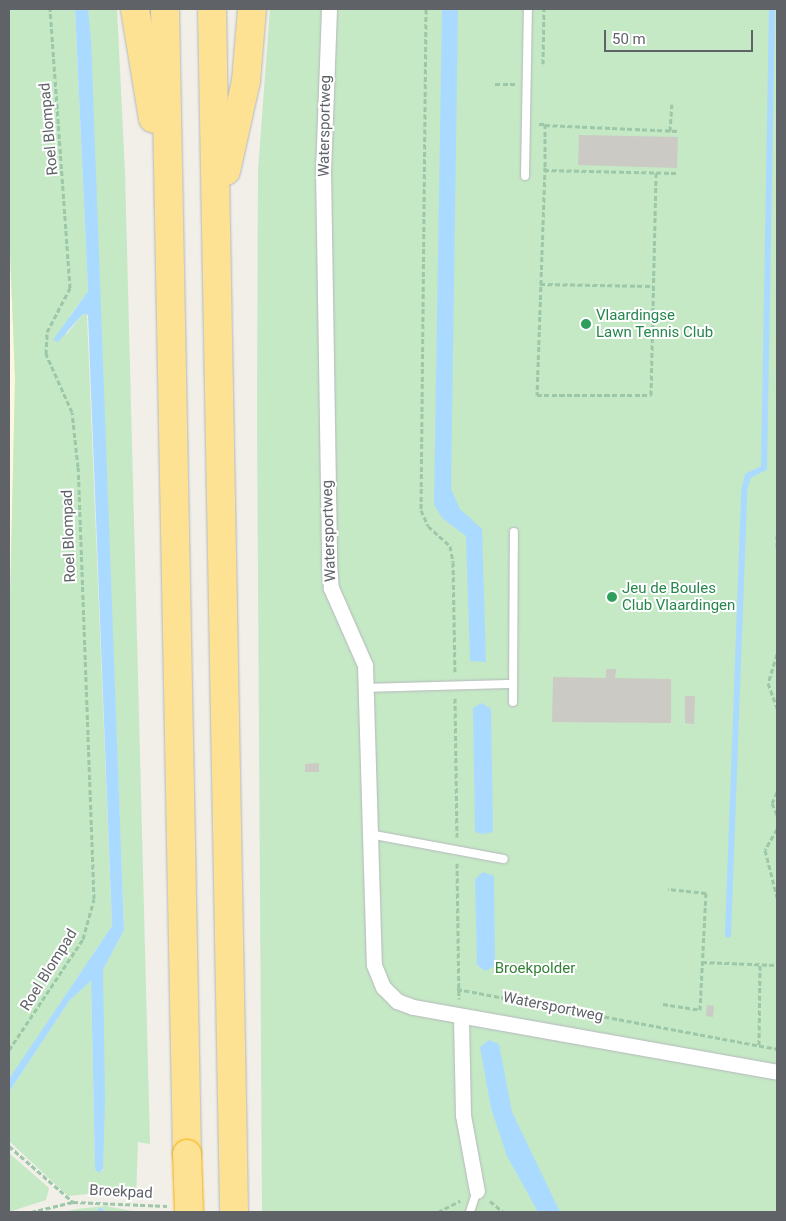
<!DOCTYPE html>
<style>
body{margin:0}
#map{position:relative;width:786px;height:1221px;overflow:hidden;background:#f1efe8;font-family:Roboto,sans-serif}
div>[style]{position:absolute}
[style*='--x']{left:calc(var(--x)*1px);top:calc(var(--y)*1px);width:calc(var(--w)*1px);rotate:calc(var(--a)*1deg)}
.commercial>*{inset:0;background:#fef7e0}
.green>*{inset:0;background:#c5e8c5}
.water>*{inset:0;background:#aadaff}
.stream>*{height:5.5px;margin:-2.75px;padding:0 2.75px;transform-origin:2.75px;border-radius:2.75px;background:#aadaff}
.building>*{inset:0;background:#cccac5}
.path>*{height:3px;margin-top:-1.5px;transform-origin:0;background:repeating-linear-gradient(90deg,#9cc7a9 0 5px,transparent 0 7.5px)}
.roads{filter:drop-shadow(0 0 1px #b5b8bc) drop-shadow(0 0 1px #b5b8bc)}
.service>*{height:8px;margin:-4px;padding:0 4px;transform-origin:4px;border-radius:4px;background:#fff}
.minor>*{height:15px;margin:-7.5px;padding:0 7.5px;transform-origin:7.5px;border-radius:7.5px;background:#fff}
.motorway>*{height:28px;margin:-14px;padding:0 14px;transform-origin:14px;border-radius:14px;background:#fde293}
.bridges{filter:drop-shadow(0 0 1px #f9ab00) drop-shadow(0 0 1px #f9ab00)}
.motorway-bridge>*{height:28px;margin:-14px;padding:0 14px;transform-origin:14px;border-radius:14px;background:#fde293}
.dots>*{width:14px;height:14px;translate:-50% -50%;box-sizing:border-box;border:2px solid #fff;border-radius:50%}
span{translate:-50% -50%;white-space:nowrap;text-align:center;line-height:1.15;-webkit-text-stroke:4px #fff;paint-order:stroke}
.street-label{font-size:15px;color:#5f6368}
.leisure-label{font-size:15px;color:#27864d}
.left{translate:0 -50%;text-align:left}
.park-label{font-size:15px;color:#348238}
.frame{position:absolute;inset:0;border:10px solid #5f6368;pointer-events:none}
.scale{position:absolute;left:604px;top:30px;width:149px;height:22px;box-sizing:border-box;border:2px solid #5f6368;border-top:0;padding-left:6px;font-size:15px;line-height:18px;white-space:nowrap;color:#5f6368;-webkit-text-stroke:4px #fff;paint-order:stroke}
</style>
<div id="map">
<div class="commercial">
<div style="clip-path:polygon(9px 226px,15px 378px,9px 644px)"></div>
</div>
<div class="green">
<div style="clip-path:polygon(9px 9px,75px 9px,88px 291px,69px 317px,66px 335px,83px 314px,87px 315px,112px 926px,9px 1080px,9px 644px,15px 378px,9px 226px)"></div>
<div style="clip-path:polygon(88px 9px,117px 9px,125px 172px,150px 1144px,138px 1142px,136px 1198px,99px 1193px,68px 1196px,9px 1141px,9px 1092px,70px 1000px,91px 981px,95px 1169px,103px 1171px,103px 970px,124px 930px)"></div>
<div style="clip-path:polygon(270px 9px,777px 9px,777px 1212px,262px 1212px,257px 416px,258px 171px)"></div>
<div style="clip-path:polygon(9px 1153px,49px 1188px,46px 1200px,9px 1212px)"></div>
<div style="clip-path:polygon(105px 1206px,137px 1212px,63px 1212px,77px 1209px)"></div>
</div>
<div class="water">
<div style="clip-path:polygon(75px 9px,88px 9px,91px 39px,124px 930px,103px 970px,105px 1099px,103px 1169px,99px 1173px,95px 1169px,91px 981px,70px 1000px,9px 1092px,9px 1079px,112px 926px,88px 315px,83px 314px,58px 342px,53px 340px,88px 291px)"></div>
<div style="clip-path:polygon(442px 9px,458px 9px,451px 489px,460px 509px,482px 529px,486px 662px,470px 661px,466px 536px,442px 518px,434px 504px)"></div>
<div style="clip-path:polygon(482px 703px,491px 709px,493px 832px,483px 834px,475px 832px,473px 708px)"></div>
<div style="clip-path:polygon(483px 872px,494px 876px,495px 966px,485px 971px,477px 965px,475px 879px)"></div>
<div style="clip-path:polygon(489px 1040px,499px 1044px,512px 1112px,560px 1212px,538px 1212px,507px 1156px,491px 1108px,480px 1047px)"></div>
</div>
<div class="stream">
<div style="--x:728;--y:935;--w:443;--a:-87.9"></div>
<div style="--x:744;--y:492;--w:16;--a:-76"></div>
<div style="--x:748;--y:476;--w:18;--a:-27"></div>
<div style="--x:764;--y:468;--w:459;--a:-89"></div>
<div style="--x:101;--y:1211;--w:1;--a:90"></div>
</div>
<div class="building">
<div style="clip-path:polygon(579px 135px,678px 137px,677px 168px,578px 165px)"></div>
<div style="clip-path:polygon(606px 669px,616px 669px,615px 678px,671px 679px,671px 723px,552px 722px,553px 677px,606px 678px)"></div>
<div style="clip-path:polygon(685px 696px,695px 696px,694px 724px,685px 723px)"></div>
<div style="clip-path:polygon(319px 763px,319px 772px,305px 772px,305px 764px)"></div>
<div style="clip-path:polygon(707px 1005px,714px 1006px,713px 1017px,706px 1016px)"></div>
</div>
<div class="path">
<div style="--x:426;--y:9;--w:501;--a:90.57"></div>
<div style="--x:421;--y:510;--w:17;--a:66"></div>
<div style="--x:428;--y:526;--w:30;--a:42"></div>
<div style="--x:450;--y:546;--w:16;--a:79"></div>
<div style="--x:453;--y:562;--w:112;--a:89"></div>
<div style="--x:543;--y:64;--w:55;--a:-89"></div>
<div style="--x:495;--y:84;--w:20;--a:0"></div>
<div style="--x:539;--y:124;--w:6;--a:0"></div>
<div style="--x:545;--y:124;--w:43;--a:90"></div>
<div style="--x:545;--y:167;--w:228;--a:92"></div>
<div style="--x:537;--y:395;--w:114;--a:0"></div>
<div style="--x:651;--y:395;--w:222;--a:-88.7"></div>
<div style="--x:545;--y:125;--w:133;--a:2.6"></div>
<div style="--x:670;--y:131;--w:27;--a:-86"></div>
<div style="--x:544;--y:170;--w:132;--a:1.3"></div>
<div style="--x:540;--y:284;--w:113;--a:1"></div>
<div style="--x:777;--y:535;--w:13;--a:90"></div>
<div style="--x:777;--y:654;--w:30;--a:107"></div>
<div style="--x:768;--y:683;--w:27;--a:70"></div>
<div style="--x:455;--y:698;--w:139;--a:89.2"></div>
<div style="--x:777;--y:792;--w:12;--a:114"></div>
<div style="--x:772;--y:803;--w:13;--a:67"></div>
<div style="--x:777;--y:829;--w:24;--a:120"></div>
<div style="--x:765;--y:850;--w:49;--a:75.7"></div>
<div style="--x:457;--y:863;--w:136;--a:89.2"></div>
<div style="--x:702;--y:962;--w:75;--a:2.3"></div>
<div style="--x:457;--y:989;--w:326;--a:10.6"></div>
<div style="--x:663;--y:1004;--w:37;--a:9"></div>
<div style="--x:700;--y:1010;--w:117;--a:-87.1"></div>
<div style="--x:706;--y:893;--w:38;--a:-174"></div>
<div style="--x:759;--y:1045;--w:80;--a:-89.3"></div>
<div style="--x:9;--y:1050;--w:133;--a:-56.3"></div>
<div style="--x:83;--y:939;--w:41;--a:-74.6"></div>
<div style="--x:94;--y:899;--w:432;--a:-92.1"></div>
<div style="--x:78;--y:467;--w:55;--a:-96.2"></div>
<div style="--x:72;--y:412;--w:64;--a:-114.1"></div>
<div style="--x:46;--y:354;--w:22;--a:-87"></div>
<div style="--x:47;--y:332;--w:50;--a:-62.4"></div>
<div style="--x:70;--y:288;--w:280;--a:-94.1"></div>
<div style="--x:9;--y:1146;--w:85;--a:41.2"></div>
<div style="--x:490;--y:1201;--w:17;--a:40"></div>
<div style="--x:31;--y:1212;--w:43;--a:-13.4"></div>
<div style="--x:73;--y:1202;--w:94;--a:2.4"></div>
<div style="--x:438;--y:1212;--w:25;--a:-27"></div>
</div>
<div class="roads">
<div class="service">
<div style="--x:525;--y:176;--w:167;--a:-89"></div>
<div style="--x:367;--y:688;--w:146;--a:-1.6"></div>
<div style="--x:513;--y:702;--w:170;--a:-89.7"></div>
<div style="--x:369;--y:834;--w:137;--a:10.5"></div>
<div style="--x:470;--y:1212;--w:22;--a:-72"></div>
</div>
<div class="minor">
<div style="--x:329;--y:9;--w:160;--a:92.1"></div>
<div style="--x:323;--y:169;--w:393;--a:89.1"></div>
<div style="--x:329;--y:562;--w:26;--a:86"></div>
<div style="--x:331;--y:588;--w:84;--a:66.2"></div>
<div style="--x:365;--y:665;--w:300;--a:88.3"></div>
<div style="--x:374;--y:965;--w:24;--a:68"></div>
<div style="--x:383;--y:987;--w:20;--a:45"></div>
<div style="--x:397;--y:1001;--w:17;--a:21"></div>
<div style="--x:413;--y:1007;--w:370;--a:10.1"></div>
<div style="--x:461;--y:1019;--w:96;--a:88.8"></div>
<div style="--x:463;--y:1115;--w:77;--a:79.6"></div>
</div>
<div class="motorway">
<div style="--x:135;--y:9;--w:111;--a:80.7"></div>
<div style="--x:165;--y:9;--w:1145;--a:88.9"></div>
<div style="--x:212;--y:9;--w:1203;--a:88.95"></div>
<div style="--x:226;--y:171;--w:92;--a:-77.5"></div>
<div style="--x:246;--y:81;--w:72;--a:-85.2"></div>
</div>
</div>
<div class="bridges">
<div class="motorway-bridge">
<div style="--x:187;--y:1154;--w:58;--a:88"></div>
</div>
</div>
<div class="dots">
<div style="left:586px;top:324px;background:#2e9e5b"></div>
<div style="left:612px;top:597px;background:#2e9e5b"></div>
</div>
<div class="street-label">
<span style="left:325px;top:126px;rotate:-89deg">Watersportweg</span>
<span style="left:49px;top:129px;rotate:-95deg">Roel Blompad</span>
<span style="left:329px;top:531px;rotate:-92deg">Watersportweg</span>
<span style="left:69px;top:536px;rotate:-92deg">Roel Blompad</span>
<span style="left:49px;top:970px;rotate:-58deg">Roel Blompad</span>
<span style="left:553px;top:1007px;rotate:11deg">Watersportweg</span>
<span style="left:121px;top:1192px;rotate:3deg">Broekpad</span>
</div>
<div class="leisure-label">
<span class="left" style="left:596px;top:324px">Vlaardingse<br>Lawn Tennis Club</span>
<span class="left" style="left:622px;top:597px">Jeu de Boules<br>Club Vlaardingen</span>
</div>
<div class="park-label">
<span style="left:535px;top:969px">Broekpolder</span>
</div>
<div class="frame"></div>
<div class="scale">50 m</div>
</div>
